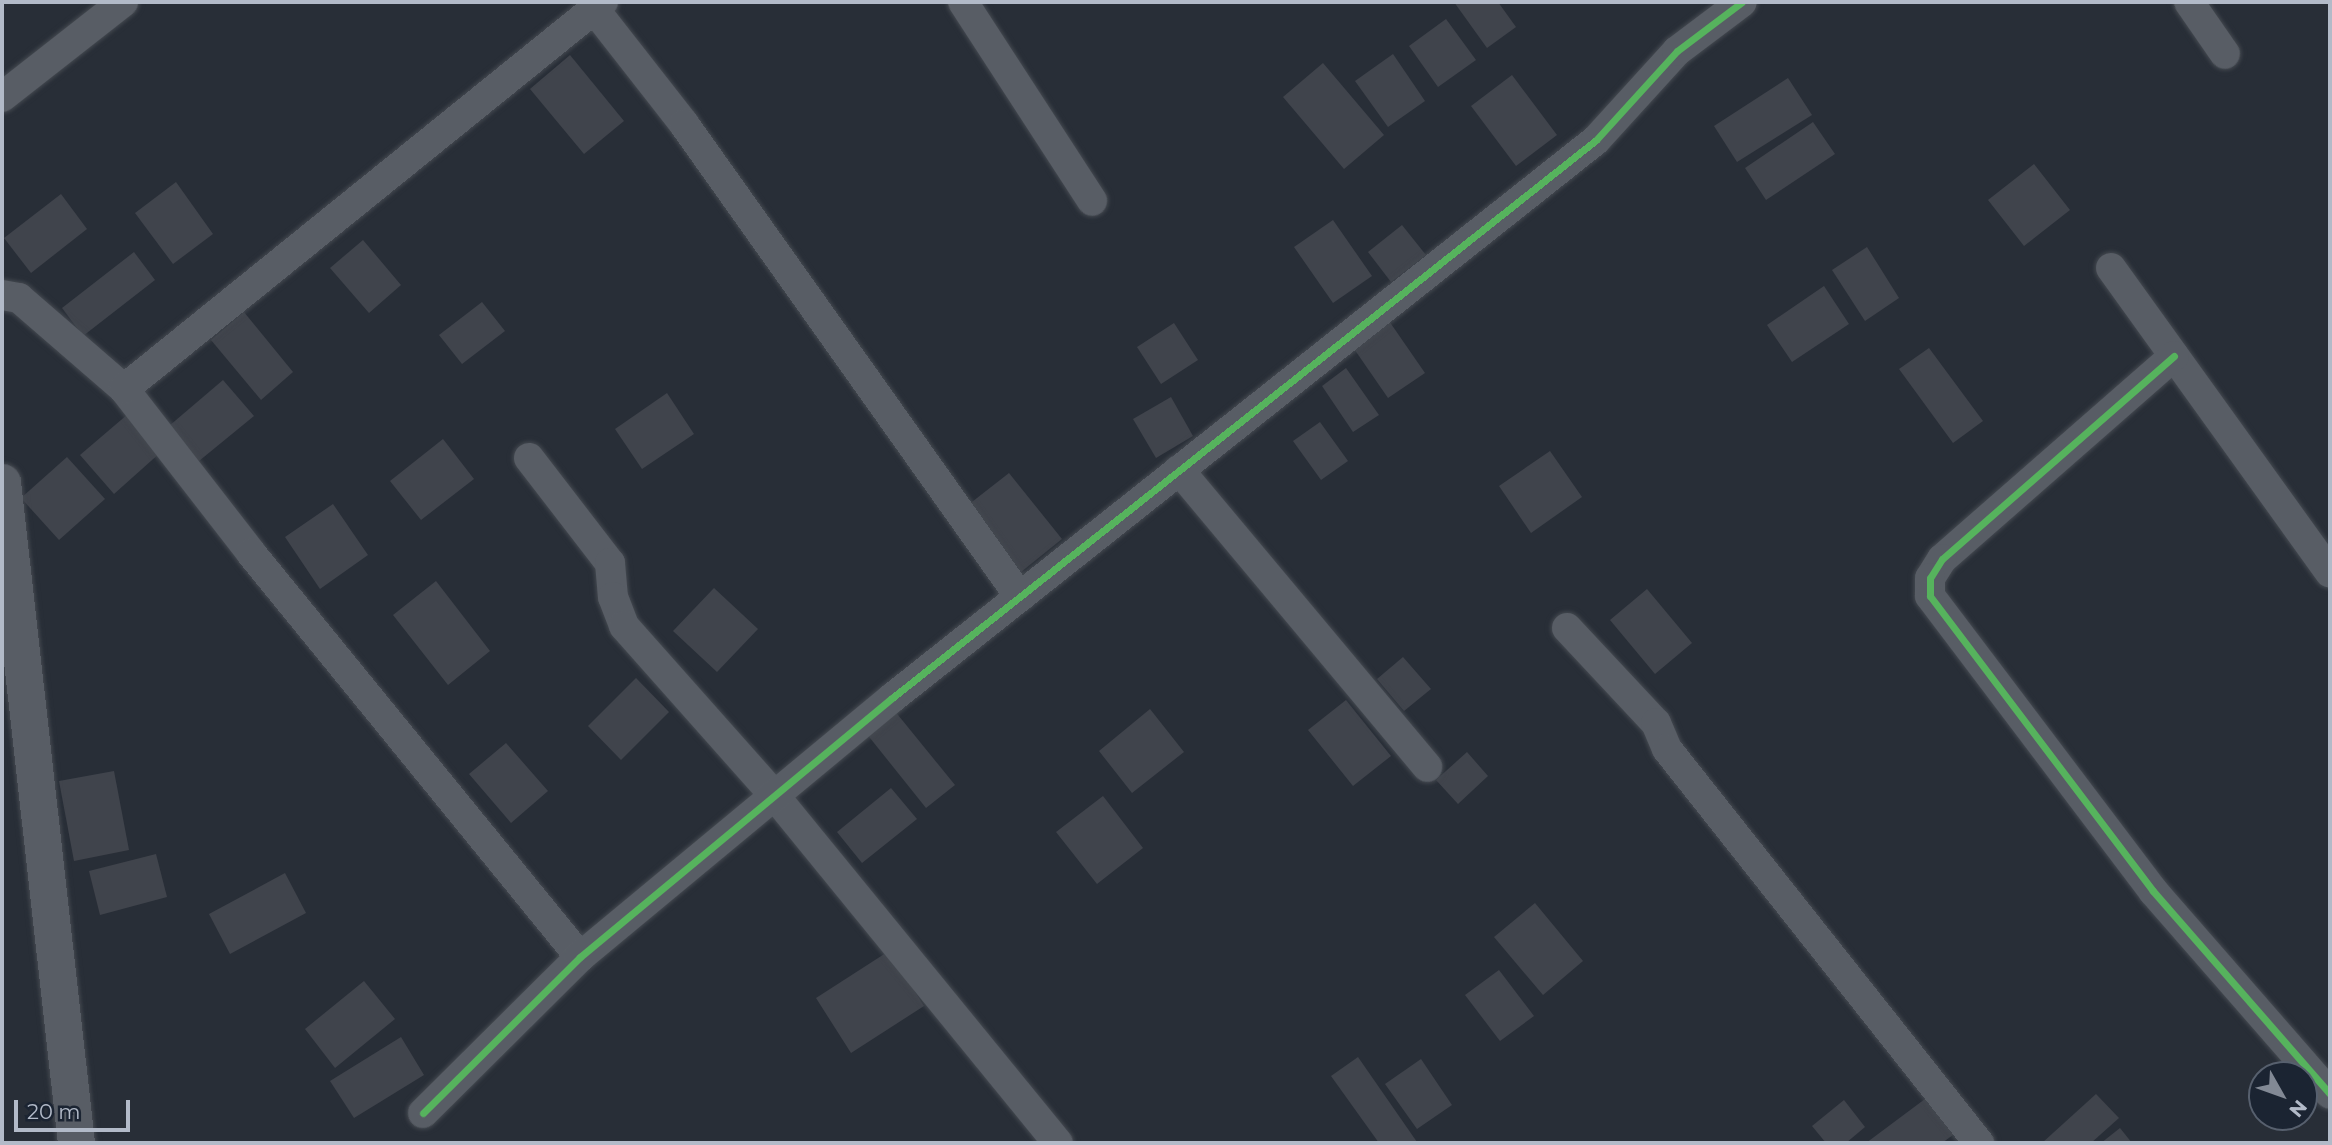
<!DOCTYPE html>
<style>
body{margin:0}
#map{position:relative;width:2332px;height:1145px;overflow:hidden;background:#282e37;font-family:Montserrat,sans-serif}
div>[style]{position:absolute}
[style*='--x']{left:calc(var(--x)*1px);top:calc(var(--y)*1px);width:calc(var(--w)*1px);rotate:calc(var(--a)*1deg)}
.building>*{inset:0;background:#40444c}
.roads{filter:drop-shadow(0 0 2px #444950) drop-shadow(0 0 2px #444950)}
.minor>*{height:30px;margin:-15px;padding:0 15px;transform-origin:15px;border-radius:15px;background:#585d65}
.tertiary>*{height:37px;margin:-18.5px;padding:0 18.5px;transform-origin:18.5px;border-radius:18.5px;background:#585d65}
.cycleway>*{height:7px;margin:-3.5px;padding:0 3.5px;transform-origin:3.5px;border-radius:3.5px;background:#56b35d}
span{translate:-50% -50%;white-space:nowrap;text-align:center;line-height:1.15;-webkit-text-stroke:5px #1b2432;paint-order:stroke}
.frame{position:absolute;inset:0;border:4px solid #b2bac8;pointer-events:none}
.north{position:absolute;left:2248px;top:1061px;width:70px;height:70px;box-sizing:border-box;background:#1b2432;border:2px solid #57606e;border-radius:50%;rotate:130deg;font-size:19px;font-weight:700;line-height:28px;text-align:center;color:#b2bac8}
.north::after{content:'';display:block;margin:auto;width:24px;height:32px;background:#828995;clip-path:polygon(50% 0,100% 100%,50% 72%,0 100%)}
.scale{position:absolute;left:14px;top:1100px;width:116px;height:32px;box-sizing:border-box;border:4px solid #b2bac8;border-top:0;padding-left:9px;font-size:21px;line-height:24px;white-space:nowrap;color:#b2bac8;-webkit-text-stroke:5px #1b2432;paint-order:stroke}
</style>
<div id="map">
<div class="building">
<div style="clip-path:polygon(1454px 2px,1498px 2px,1516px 27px,1487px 48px)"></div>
<div style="clip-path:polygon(1446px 19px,1476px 60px,1438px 87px,1409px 46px)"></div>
<div style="clip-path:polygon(1393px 54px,1425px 101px,1388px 127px,1355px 81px)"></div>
<div style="clip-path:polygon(570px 55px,624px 121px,584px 154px,530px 89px)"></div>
<div style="clip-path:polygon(1323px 63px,1384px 135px,1344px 169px,1283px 97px)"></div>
<div style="clip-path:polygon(1512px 75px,1557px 135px,1516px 166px,1471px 106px)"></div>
<div style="clip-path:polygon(1788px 78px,1812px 115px,1737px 162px,1714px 126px)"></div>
<div style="clip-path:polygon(1813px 122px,1835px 154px,1766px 200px,1745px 168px)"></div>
<div style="clip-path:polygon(2034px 164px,2070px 210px,2024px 246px,1988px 200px)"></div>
<div style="clip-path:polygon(176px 182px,213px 234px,173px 264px,135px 213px)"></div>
<div style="clip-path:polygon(61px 194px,87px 229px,31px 273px,4px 238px)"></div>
<div style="clip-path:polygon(1333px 220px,1372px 276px,1333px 303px,1294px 247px)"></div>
<div style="clip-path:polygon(1402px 225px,1426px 255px,1391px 282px,1368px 252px)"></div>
<div style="clip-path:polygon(363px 240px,401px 285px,369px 313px,330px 268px)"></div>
<div style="clip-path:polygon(1867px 247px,1899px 298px,1865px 321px,1832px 270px)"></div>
<div style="clip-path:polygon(134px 252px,155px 280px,83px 336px,62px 308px)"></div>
<div style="clip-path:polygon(1824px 286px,1849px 324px,1792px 362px,1767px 325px)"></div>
<div style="clip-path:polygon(482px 302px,505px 331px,462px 364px,439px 335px)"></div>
<div style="clip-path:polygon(244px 312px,293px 372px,261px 400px,211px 340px)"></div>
<div style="clip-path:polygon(1387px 318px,1425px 373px,1388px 398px,1350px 343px)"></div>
<div style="clip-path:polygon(1174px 323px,1198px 360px,1161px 384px,1137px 347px)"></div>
<div style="clip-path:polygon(1929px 348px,1983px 421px,1953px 443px,1899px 369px)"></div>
<div style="clip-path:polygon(1346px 368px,1379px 415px,1353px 432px,1322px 386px)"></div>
<div style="clip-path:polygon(223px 380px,254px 416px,199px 461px,169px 426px)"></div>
<div style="clip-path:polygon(667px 393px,694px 434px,642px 469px,615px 429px)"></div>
<div style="clip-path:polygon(1171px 397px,1193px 436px,1156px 458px,1133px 419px)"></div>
<div style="clip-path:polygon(128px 414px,161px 452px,114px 494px,80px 455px)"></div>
<div style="clip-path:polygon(1320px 422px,1348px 461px,1321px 480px,1293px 441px)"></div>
<div style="clip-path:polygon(443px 439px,474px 479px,421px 520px,390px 481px)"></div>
<div style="clip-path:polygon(1550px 451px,1582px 497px,1531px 533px,1499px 486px)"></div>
<div style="clip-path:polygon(67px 457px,105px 499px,59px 540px,21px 498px)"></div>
<div style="clip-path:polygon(1009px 473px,1062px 539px,1021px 572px,968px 505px)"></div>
<div style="clip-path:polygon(333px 504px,368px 555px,320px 589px,285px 537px)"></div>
<div style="clip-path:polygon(436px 581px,490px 651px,448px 685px,393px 615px)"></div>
<div style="clip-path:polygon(714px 588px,758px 629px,717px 672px,673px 631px)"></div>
<div style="clip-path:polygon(1647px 589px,1692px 643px,1655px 674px,1610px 620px)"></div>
<div style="clip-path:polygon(1403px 657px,1431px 689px,1404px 711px,1377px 679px)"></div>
<div style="clip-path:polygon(636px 678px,669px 712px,621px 760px,588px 726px)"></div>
<div style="clip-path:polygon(1346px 700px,1391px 756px,1353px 786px,1308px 730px)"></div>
<div style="clip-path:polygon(1150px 709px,1184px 752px,1132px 793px,1099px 751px)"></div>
<div style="clip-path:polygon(894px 710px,955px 785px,926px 808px,866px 733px)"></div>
<div style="clip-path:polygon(506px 743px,548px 791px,511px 823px,469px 774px)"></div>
<div style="clip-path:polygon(1467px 752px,1488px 776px,1458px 804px,1436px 780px)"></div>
<div style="clip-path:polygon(114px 771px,129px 850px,74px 861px,59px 781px)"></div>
<div style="clip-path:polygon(891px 788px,917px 819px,862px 863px,837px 832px)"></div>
<div style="clip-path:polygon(1103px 796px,1143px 848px,1097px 884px,1056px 832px)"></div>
<div style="clip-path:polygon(156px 854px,167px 897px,100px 915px,89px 871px)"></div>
<div style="clip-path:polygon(285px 873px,306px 913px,230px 954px,209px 914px)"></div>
<div style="clip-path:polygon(1535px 903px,1583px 961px,1543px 995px,1494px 937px)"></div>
<div style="clip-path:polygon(889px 951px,924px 1006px,851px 1053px,816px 998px)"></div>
<div style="clip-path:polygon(1499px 970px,1534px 1016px,1500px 1041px,1465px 995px)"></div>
<div style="clip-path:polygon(364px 981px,395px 1019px,335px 1068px,305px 1029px)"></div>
<div style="clip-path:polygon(401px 1037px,424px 1075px,354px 1118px,330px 1081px)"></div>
<div style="clip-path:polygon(1358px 1057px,1417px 1142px,1415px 1143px,1379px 1143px,1331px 1076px)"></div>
<div style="clip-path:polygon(1421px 1059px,1452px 1105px,1417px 1129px,1385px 1084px)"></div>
<div style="clip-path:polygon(2096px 1094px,2119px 1118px,2091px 1143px,2042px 1143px)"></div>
<div style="clip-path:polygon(1929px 1096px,1957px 1132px,1942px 1143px,1866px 1143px)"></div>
<div style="clip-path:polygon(1844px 1100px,1865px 1127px,1846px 1143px,1826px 1143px,1812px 1126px)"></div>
<div style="clip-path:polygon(2120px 1128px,2132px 1143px,2101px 1143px)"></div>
</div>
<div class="roads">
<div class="minor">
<div style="--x:963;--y:2;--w:237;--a:57"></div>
<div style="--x:2189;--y:2;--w:63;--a:55.3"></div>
<div style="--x:595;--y:10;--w:145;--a:52"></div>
<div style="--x:684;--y:124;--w:580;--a:54.61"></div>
<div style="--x:2;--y:97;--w:154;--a:-38.1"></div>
<div style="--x:2111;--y:268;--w:375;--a:54.3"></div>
<div style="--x:2;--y:295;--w:17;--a:10"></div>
<div style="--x:19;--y:298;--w:139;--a:40.9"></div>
<div style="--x:124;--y:389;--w:207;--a:52.2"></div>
<div style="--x:251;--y:553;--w:521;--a:50.84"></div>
<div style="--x:2174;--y:356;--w:308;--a:138.8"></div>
<div style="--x:1942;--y:559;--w:22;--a:122"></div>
<div style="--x:1930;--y:578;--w:18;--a:90"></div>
<div style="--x:1930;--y:596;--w:370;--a:52.9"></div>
<div style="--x:2153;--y:891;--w:269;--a:48.9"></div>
<div style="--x:124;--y:389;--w:616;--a:-38.94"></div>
<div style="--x:529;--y:458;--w:133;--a:52.4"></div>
<div style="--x:610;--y:563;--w:34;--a:85"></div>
<div style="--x:613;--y:597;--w:31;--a:69"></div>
<div style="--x:624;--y:626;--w:226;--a:48.4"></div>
<div style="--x:774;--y:795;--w:449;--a:50.8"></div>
<div style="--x:1179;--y:470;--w:387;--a:50.1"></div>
<div style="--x:1567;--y:628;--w:130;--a:46.9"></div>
<div style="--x:1656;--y:723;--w:28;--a:67"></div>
<div style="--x:1667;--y:749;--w:503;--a:51.63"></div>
<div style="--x:423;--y:1113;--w:221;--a:-44.8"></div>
<div style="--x:580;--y:957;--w:405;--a:-39.7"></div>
<div style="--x:892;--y:698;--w:898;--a:-38.4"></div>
<div style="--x:1596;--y:140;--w:120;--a:-47.7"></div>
<div style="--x:1677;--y:51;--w:81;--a:-37"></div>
</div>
<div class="tertiary">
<div style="--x:2;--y:482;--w:665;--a:83.61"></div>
</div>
</div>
<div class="cycleway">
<div style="--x:2174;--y:356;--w:308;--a:138.8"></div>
<div style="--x:1942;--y:559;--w:22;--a:122"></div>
<div style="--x:1930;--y:578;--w:18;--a:90"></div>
<div style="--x:1930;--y:596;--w:370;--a:52.9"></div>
<div style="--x:2153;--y:891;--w:269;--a:48.9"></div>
<div style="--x:423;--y:1113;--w:221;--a:-44.8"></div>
<div style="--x:580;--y:957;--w:405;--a:-39.7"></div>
<div style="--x:892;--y:698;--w:898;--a:-38.4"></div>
<div style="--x:1596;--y:140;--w:120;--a:-47.7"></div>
<div style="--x:1677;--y:51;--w:81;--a:-37"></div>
</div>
<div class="frame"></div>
<div class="north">N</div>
<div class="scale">20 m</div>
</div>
